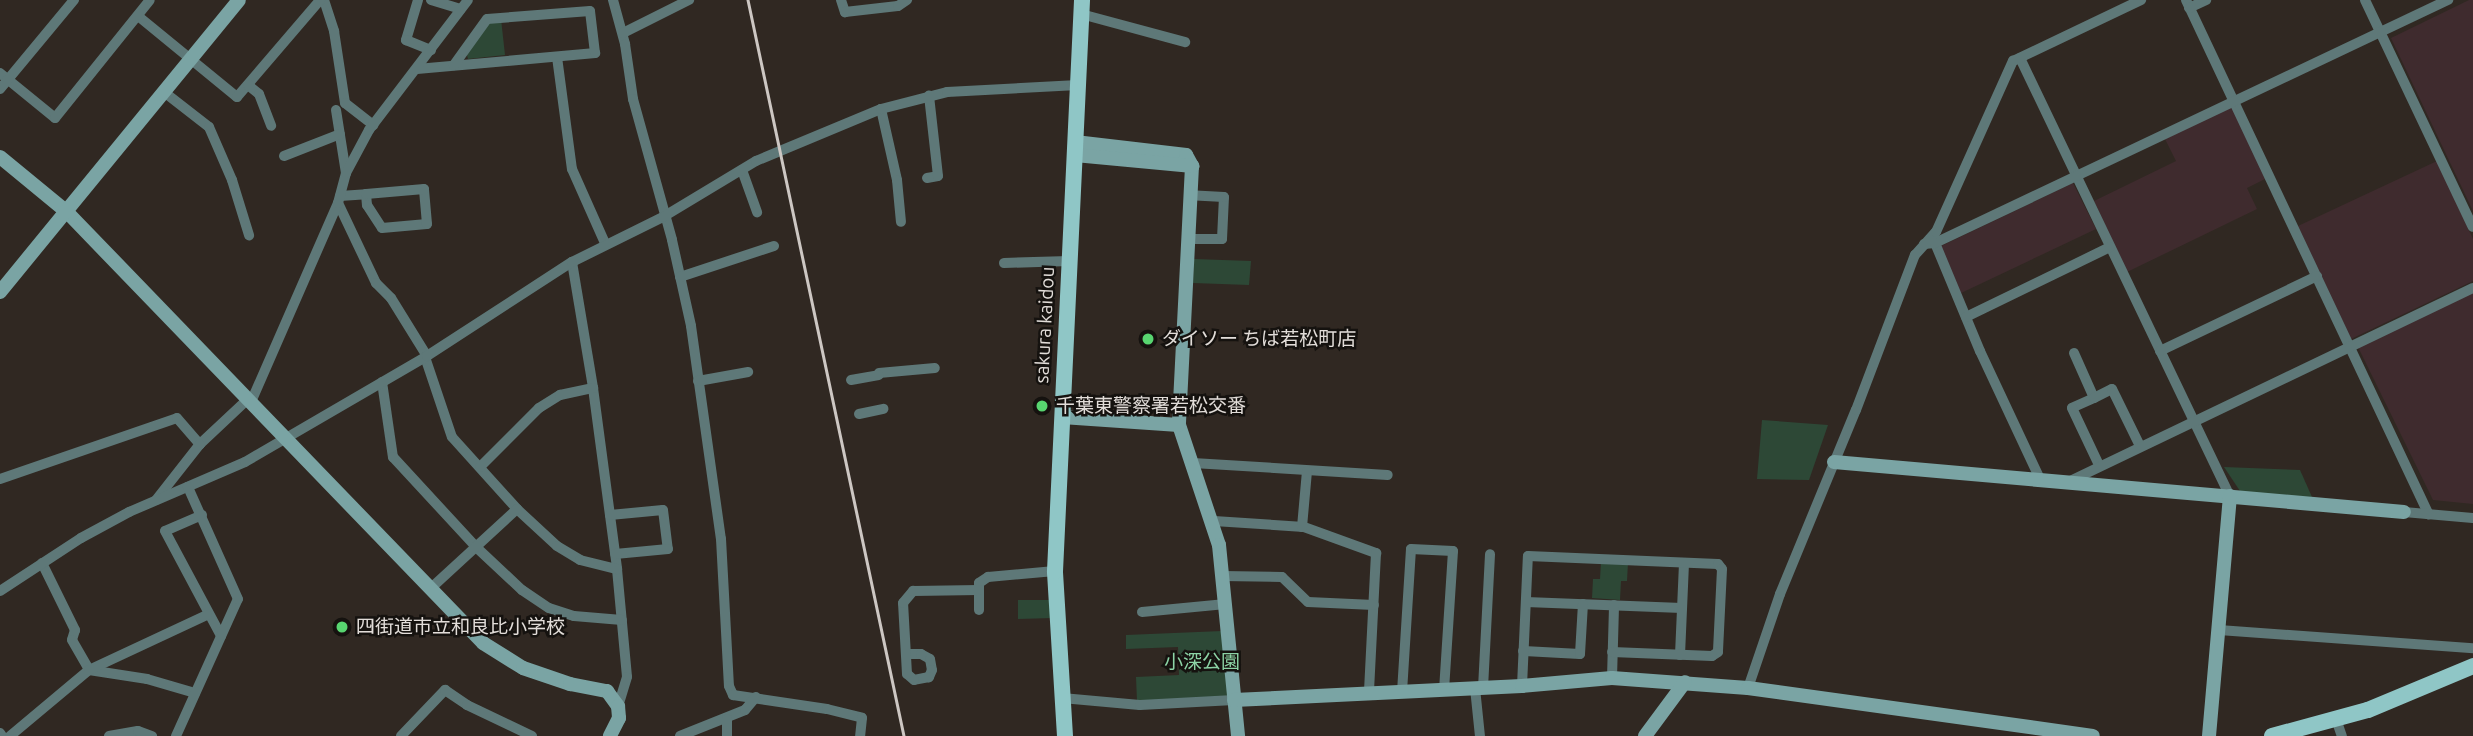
<!DOCTYPE html>
<meta charset="utf-8">
<style>
body{margin:0}
#map{position:relative;width:2473px;height:736px;overflow:hidden;background:#302822;font-family:Ubuntu,"Noto Sans JP",sans-serif}
div>[style]{position:absolute}
[style*='--x']{left:calc(var(--x)*1px);top:calc(var(--y)*1px);width:calc(var(--w)*1px);rotate:calc(var(--a)*1deg)}
.industrial>*{inset:0;background:#3f2b2e}
.green>*{inset:0;background:#2d4836}
.street>*{height:10px;margin:-5px;padding:0 5px;transform-origin:5px;border-radius:5px;background:#5e7878}
.secondary>*{height:14px;margin:-7px;padding:0 7px;transform-origin:7px;border-radius:7px;background:#7aa4a4}
.primary>*{height:16px;margin:-8px;padding:0 8px;transform-origin:8px;border-radius:8px;background:#8fc6c6}
.rail>*{height:2.5px;margin:-1.25px;padding:0 1.25px;transform-origin:1.25px;border-radius:1.25px;background:#cdc7c3}
.dots>*{width:19px;height:19px;translate:-50% -50%;box-sizing:border-box;border:4px solid #15120f;border-radius:50%}
span{translate:-50% -50%;white-space:nowrap;text-align:center;line-height:1.15;-webkit-text-stroke:5px #15120f;paint-order:stroke}
.street-label{font-size:19px;color:#e2ddd9}
.poi-label{font-size:19px;color:#e2ddd9}
.left{translate:0 -50%;text-align:left}
.park-label{font-size:19px;color:#8cd3a5}
</style>
<div id="map">
<div class="industrial">
<div style="clip-path:polygon(2469px 0,2473px 0,2473px 211px,2391px 38px)"></div>
<div style="clip-path:polygon(2233px 106px,2267px 178px,2247px 188px,2257px 209px,2127px 272px,2094px 201px,2176px 161px,2165px 139px)"></div>
<div style="clip-path:polygon(2437px 161px,2473px 239px,2473px 281px,2351px 339px,2298px 226px)"></div>
<div style="clip-path:polygon(2073px 183px,2096px 229px,1959px 294px,1939px 247px)"></div>
<div style="clip-path:polygon(2473px 293px,2473px 504px,2433px 500px,2358px 347px)"></div>
</div>
<div class="green">
<div style="clip-path:polygon(501px 19px,505px 55px,468px 59px,466px 51px,487px 23px)"></div>
<div style="clip-path:polygon(1194px 259px,1251px 261px,1249px 285px,1193px 283px)"></div>
<div style="clip-path:polygon(1762px 420px,1828px 425px,1809px 480px,1757px 479px)"></div>
<div style="clip-path:polygon(2224px 467px,2300px 470px,2312px 497px,2242px 494px)"></div>
<div style="clip-path:polygon(1601px 562px,1628px 563px,1627px 581px,1621px 581px,1620px 600px,1592px 598px,1593px 579px,1600px 579px)"></div>
<div style="clip-path:polygon(1018px 600px,1052px 600px,1053px 618px,1018px 619px)"></div>
<div style="clip-path:polygon(1222px 631px,1228px 698px,1137px 701px,1136px 677px,1179px 675px,1178px 647px,1126px 649px,1126px 635px)"></div>
</div>
<div class="street">
<div style="--x:324;--y:0;--w:33;--a:72"></div>
<div style="--x:334;--y:31;--w:73;--a:81.3"></div>
<div style="--x:345;--y:103;--w:36;--a:38"></div>
<div style="--x:418;--y:0;--w:42;--a:106.7"></div>
<div style="--x:406;--y:40;--w:27;--a:22"></div>
<div style="--x:431;--y:0;--w:31;--a:17"></div>
<div style="--x:613;--y:0;--w:46;--a:74.7"></div>
<div style="--x:625;--y:44;--w:56;--a:81.7"></div>
<div style="--x:633;--y:99;--w:146;--a:74.5"></div>
<div style="--x:672;--y:240;--w:88;--a:77.5"></div>
<div style="--x:691;--y:326;--w:215;--a:82"></div>
<div style="--x:721;--y:539;--w:147;--a:86.9"></div>
<div style="--x:729;--y:686;--w:10;--a:66"></div>
<div style="--x:733;--y:695;--w:95;--a:8.5"></div>
<div style="--x:827;--y:709;--w:36;--a:14"></div>
<div style="--x:862;--y:718;--w:18;--a:96"></div>
<div style="--x:841;--y:0;--w:13;--a:72"></div>
<div style="--x:845;--y:12;--w:53;--a:-6.5"></div>
<div style="--x:898;--y:6;--w:11;--a:-34"></div>
<div style="--x:2186;--y:0;--w:569;--a:64.74"></div>
<div style="--x:2365;--y:0;--w:251;--a:64.6"></div>
<div style="--x:2189;--y:8;--w:19;--a:-25"></div>
<div style="--x:1081;--y:14;--w:108;--a:15.1"></div>
<div style="--x:138;--y:16;--w:128;--a:39.3"></div>
<div style="--x:237;--y:97;--w:128;--a:-49.4"></div>
<div style="--x:623;--y:33;--w:74;--a:-26.6"></div>
<div style="--x:557;--y:57;--w:113;--a:82.4"></div>
<div style="--x:572;--y:169;--w:81;--a:66"></div>
<div style="--x:2020;--y:58;--w:486;--a:64.4"></div>
<div style="--x:417;--y:69;--w:179;--a:-5.1"></div>
<div style="--x:595;--y:53;--w:42;--a:-96.8"></div>
<div style="--x:590;--y:11;--w:103;--a:175.6"></div>
<div style="--x:487;--y:19;--w:57;--a:125.7"></div>
<div style="--x:0;--y:73;--w:71;--a:39.3"></div>
<div style="--x:55;--y:118;--w:151;--a:-51.2"></div>
<div style="--x:248;--y:85;--w:14;--a:39"></div>
<div style="--x:259;--y:94;--w:34;--a:69"></div>
<div style="--x:0;--y:89;--w:116;--a:-50.3"></div>
<div style="--x:164;--y:92;--w:57;--a:37.9"></div>
<div style="--x:209;--y:127;--w:58;--a:66.5"></div>
<div style="--x:232;--y:180;--w:58;--a:72.8"></div>
<div style="--x:881;--y:109;--w:73;--a:77.3"></div>
<div style="--x:897;--y:180;--w:42;--a:84.6"></div>
<div style="--x:336;--y:110;--w:64;--a:81"></div>
<div style="--x:284;--y:156;--w:60;--a:-21.4"></div>
<div style="--x:742;--y:170;--w:45;--a:70.3"></div>
<div style="--x:927;--y:178;--w:11;--a:-10"></div>
<div style="--x:938;--y:176;--w:81;--a:-96.4"></div>
<div style="--x:340;--y:196;--w:26;--a:-4"></div>
<div style="--x:366;--y:194;--w:11;--a:85"></div>
<div style="--x:367;--y:205;--w:27;--a:57"></div>
<div style="--x:382;--y:228;--w:45;--a:-5.1"></div>
<div style="--x:427;--y:224;--w:35;--a:-95"></div>
<div style="--x:424;--y:189;--w:58;--a:175.1"></div>
<div style="--x:338;--y:203;--w:89;--a:64.6"></div>
<div style="--x:376;--y:283;--w:21;--a:45"></div>
<div style="--x:391;--y:298;--w:68;--a:58.2"></div>
<div style="--x:1188;--y:239;--w:34;--a:0"></div>
<div style="--x:1222;--y:239;--w:42;--a:-87.3"></div>
<div style="--x:1224;--y:197;--w:33;--a:-177"></div>
<div style="--x:1935;--y:243;--w:117;--a:67.4"></div>
<div style="--x:1980;--y:351;--w:144;--a:64.9"></div>
<div style="--x:1924;--y:244;--w:11;--a:-5"></div>
<div style="--x:1935;--y:243;--w:568;--a:-25.35"></div>
<div style="--x:572;--y:262;--w:128;--a:80.5"></div>
<div style="--x:593;--y:388;--w:183;--a:82.4"></div>
<div style="--x:617;--y:569;--w:108;--a:84.7"></div>
<div style="--x:627;--y:677;--w:30;--a:107"></div>
<div style="--x:1004;--y:263;--w:65;--a:-1.8"></div>
<div style="--x:680;--y:277;--w:99;--a:-18.3"></div>
<div style="--x:1966;--y:317;--w:160;--a:-25.9"></div>
<div style="--x:2160;--y:351;--w:174;--a:-25.5"></div>
<div style="--x:2074;--y:353;--w:49;--a:66"></div>
<div style="--x:2094;--y:398;--w:24;--a:156"></div>
<div style="--x:2072;--y:408;--w:63;--a:64.7"></div>
<div style="--x:425;--y:357;--w:84;--a:71.4"></div>
<div style="--x:452;--y:437;--w:97;--a:47.9"></div>
<div style="--x:517;--y:509;--w:54;--a:42.8"></div>
<div style="--x:557;--y:546;--w:27;--a:31"></div>
<div style="--x:580;--y:560;--w:38;--a:14"></div>
<div style="--x:879;--y:373;--w:56;--a:-5.1"></div>
<div style="--x:851;--y:380;--w:28;--a:-10"></div>
<div style="--x:698;--y:381;--w:51;--a:-10.2"></div>
<div style="--x:382;--y:382;--w:76;--a:81.7"></div>
<div style="--x:393;--y:457;--w:122;--a:47.3"></div>
<div style="--x:476;--y:547;--w:63;--a:43.1"></div>
<div style="--x:522;--y:590;--w:32;--a:34"></div>
<div style="--x:549;--y:608;--w:26;--a:18"></div>
<div style="--x:574;--y:616;--w:48;--a:4.8"></div>
<div style="--x:2094;--y:398;--w:20;--a:-27"></div>
<div style="--x:2112;--y:389;--w:64;--a:63.8"></div>
<div style="--x:251;--y:402;--w:217;--a:-66.4"></div>
<div style="--x:338;--y:203;--w:31;--a:-75"></div>
<div style="--x:346;--y:173;--w:49;--a:-61.9"></div>
<div style="--x:369;--y:130;--w:163;--a:-52.7"></div>
<div style="--x:859;--y:414;--w:25;--a:-12"></div>
<div style="--x:1193;--y:463;--w:195;--a:3.5"></div>
<div style="--x:480;--y:467;--w:83;--a:-45"></div>
<div style="--x:539;--y:408;--w:25;--a:-32"></div>
<div style="--x:560;--y:395;--w:34;--a:-12"></div>
<div style="--x:0;--y:479;--w:187;--a:-19"></div>
<div style="--x:177;--y:418;--w:35;--a:49"></div>
<div style="--x:200;--y:444;--w:66;--a:-43.2"></div>
<div style="--x:2066;--y:483;--w:451;--a:-25.6"></div>
<div style="--x:156;--y:500;--w:71;--a:-51.8"></div>
<div style="--x:2404;--y:512;--w:69;--a:5"></div>
<div style="--x:202;--y:515;--w:40;--a:156.6"></div>
<div style="--x:165;--y:531;--w:119;--a:61.9"></div>
<div style="--x:610;--y:515;--w:53;--a:-5.4"></div>
<div style="--x:663;--y:510;--w:39;--a:83"></div>
<div style="--x:668;--y:549;--w:53;--a:174.6"></div>
<div style="--x:1214;--y:521;--w:90;--a:3.8"></div>
<div style="--x:1304;--y:527;--w:77;--a:19.9"></div>
<div style="--x:1376;--y:553;--w:140;--a:92.9"></div>
<div style="--x:1302;--y:527;--w:56;--a:-84.9"></div>
<div style="--x:42;--y:563;--w:75;--a:63.8"></div>
<div style="--x:75;--y:630;--w:10;--a:107"></div>
<div style="--x:72;--y:640;--w:34;--a:60"></div>
<div style="--x:1222;--y:576;--w:60;--a:1"></div>
<div style="--x:1282;--y:577;--w:36;--a:44"></div>
<div style="--x:1308;--y:602;--w:66;--a:2.6"></div>
<div style="--x:430;--y:589;--w:118;--a:-42.6"></div>
<div style="--x:0;--y:591;--w:97;--a:-33.2"></div>
<div style="--x:81;--y:538;--w:55;--a:-28.4"></div>
<div style="--x:129;--y:512;--w:126;--a:-23.3"></div>
<div style="--x:245;--y:462;--w:211;--a:-30.2"></div>
<div style="--x:427;--y:356;--w:173;--a:-33"></div>
<div style="--x:572;--y:262;--w:102;--a:-26.3"></div>
<div style="--x:663;--y:217;--w:109;--a:-31.1"></div>
<div style="--x:756;--y:161;--w:135;--a:-22.6"></div>
<div style="--x:881;--y:109;--w:68;--a:-14.4"></div>
<div style="--x:947;--y:92;--w:131;--a:-3.1"></div>
<div style="--x:1526;--y:602;--w:156;--a:2.2"></div>
<div style="--x:979;--y:610;--w:27;--a:-90"></div>
<div style="--x:979;--y:583;--w:11;--a:-34"></div>
<div style="--x:988;--y:577;--w:67;--a:-5.1"></div>
<div style="--x:1142;--y:612;--w:84;--a:-5.4"></div>
<div style="--x:2219;--y:630;--w:255;--a:4.1"></div>
<div style="--x:1523;--y:651;--w:57;--a:3"></div>
<div style="--x:1580;--y:654;--w:50;--a:-86.6"></div>
<div style="--x:906;--y:654;--w:15;--a:0"></div>
<div style="--x:921;--y:654;--w:10;--a:29"></div>
<div style="--x:930;--y:659;--w:11;--a:80"></div>
<div style="--x:932;--y:670;--w:8;--a:113"></div>
<div style="--x:929;--y:677;--w:15;--a:169"></div>
<div style="--x:914;--y:680;--w:9;--a:-139"></div>
<div style="--x:907;--y:674;--w:71;--a:-93.2"></div>
<div style="--x:903;--y:603;--w:16;--a:-50"></div>
<div style="--x:913;--y:591;--w:66;--a:-0.9"></div>
<div style="--x:1680;--y:655;--w:92;--a:-87.5"></div>
<div style="--x:89;--y:670;--w:59;--a:8.8"></div>
<div style="--x:147;--y:679;--w:50;--a:16.3"></div>
<div style="--x:1612;--y:678;--w:73;--a:-88.4"></div>
<div style="--x:1522;--y:686;--w:130;--a:-87.4"></div>
<div style="--x:1528;--y:556;--w:190;--a:2.4"></div>
<div style="--x:1718;--y:564;--w:6;--a:51"></div>
<div style="--x:1722;--y:569;--w:83;--a:92.8"></div>
<div style="--x:1718;--y:652;--w:7;--a:146"></div>
<div style="--x:1712;--y:656;--w:100;--a:-177.7"></div>
<div style="--x:1475;--y:688;--w:48;--a:84.1"></div>
<div style="--x:1483;--y:688;--w:134;--a:-87"></div>
<div style="--x:1748;--y:688;--w:99;--a:-71.2"></div>
<div style="--x:1780;--y:594;--w:199;--a:-67.6"></div>
<div style="--x:1856;--y:410;--w:166;--a:-69.2"></div>
<div style="--x:1915;--y:255;--w:31;--a:-48"></div>
<div style="--x:1936;--y:232;--w:188;--a:-65.8"></div>
<div style="--x:2013;--y:61;--w:142;--a:-25.5"></div>
<div style="--x:1402;--y:692;--w:143;--a:-86.4"></div>
<div style="--x:1411;--y:549;--w:42;--a:2.7"></div>
<div style="--x:1453;--y:551;--w:138;--a:93.7"></div>
<div style="--x:1062;--y:698;--w:78;--a:5.1"></div>
<div style="--x:1140;--y:705;--w:94;--a:-3"></div>
<div style="--x:2336;--y:719;--w:18;--a:71"></div>
<div style="--x:0;--y:733;--w:4;--a:56"></div>
<div style="--x:10;--y:736;--w:103;--a:-39.9"></div>
<div style="--x:89;--y:670;--w:130;--a:-25"></div>
<div style="--x:109;--y:736;--w:29;--a:-10"></div>
<div style="--x:138;--y:731;--w:15;--a:20"></div>
<div style="--x:176;--y:736;--w:150;--a:-65.7"></div>
<div style="--x:238;--y:599;--w:123;--a:-114.1"></div>
<div style="--x:401;--y:736;--w:64;--a:-46.3"></div>
<div style="--x:445;--y:690;--w:27;--a:34"></div>
<div style="--x:467;--y:705;--w:72;--a:25.5"></div>
<div style="--x:680;--y:736;--w:70;--a:-21.8"></div>
<div style="--x:745;--y:710;--w:17;--a:-50"></div>
<div style="--x:727;--y:736;--w:17;--a:-90"></div>
</div>
<div class="secondary">
<div style="--x:1075;--y:142;--w:112;--a:6.7"></div>
<div style="--x:1186;--y:155;--w:13;--a:61"></div>
<div style="--x:1192;--y:166;--w:259;--a:92.9"></div>
<div style="--x:1179;--y:425;--w:126;--a:71.6"></div>
<div style="--x:1219;--y:545;--w:192;--a:84.3"></div>
<div style="--x:1075;--y:155;--w:118;--a:5.4"></div>
<div style="--x:0;--y:157;--w:87;--a:39.4"></div>
<div style="--x:67;--y:212;--w:599;--a:46.01"></div>
<div style="--x:483;--y:643;--w:47;--a:32"></div>
<div style="--x:523;--y:668;--w:50;--a:18.8"></div>
<div style="--x:570;--y:684;--w:38;--a:11"></div>
<div style="--x:607;--y:691;--w:19;--a:54"></div>
<div style="--x:618;--y:706;--w:12;--a:85"></div>
<div style="--x:619;--y:718;--w:20;--a:117"></div>
<div style="--x:0;--y:292;--w:377;--a:-50.7"></div>
<div style="--x:1062;--y:417;--w:117;--a:3.9"></div>
<div style="--x:1834;--y:462;--w:572;--a:5.01"></div>
<div style="--x:1234;--y:700;--w:288;--a:-2.8"></div>
<div style="--x:1522;--y:686;--w:90;--a:-5.1"></div>
<div style="--x:1612;--y:678;--w:136;--a:4.2"></div>
<div style="--x:1748;--y:688;--w:348;--a:7.9"></div>
<div style="--x:1645;--y:736;--w:67;--a:-53.5"></div>
<div style="--x:2209;--y:736;--w:241;--a:-85"></div>
</div>
<div class="primary">
<div style="--x:1065;--y:736;--w:165;--a:-93.5"></div>
<div style="--x:1055;--y:571;--w:572;--a:-87.29"></div>
<div style="--x:2272;--y:736;--w:99;--a:-15.2"></div>
<div style="--x:2368;--y:710;--w:114;--a:-22.7"></div>
</div>
<div class="rail">
<div style="--x:748;--y:0;--w:752;--a:78.03"></div>
</div>
<div class="dots">
<div style="left:1148px;top:339px;background:#58d570"></div>
<div style="left:1042px;top:406px;background:#58d570"></div>
<div style="left:342px;top:627px;background:#58d570"></div>
</div>
<div class="street-label">
<span style="left:1045px;top:325px;rotate:-87deg">sakura kaidou</span>
</div>
<div class="poi-label">
<span class="left" style="left:1162px;top:339px">ダイソー ちば若松町店</span>
<span class="left" style="left:1056px;top:406px">千葉東警察署若松交番</span>
<span class="left" style="left:356px;top:627px">四街道市立和良比小学校</span>
</div>
<div class="park-label">
<span style="left:1202px;top:662px">小深公園</span>
</div>
</div>
